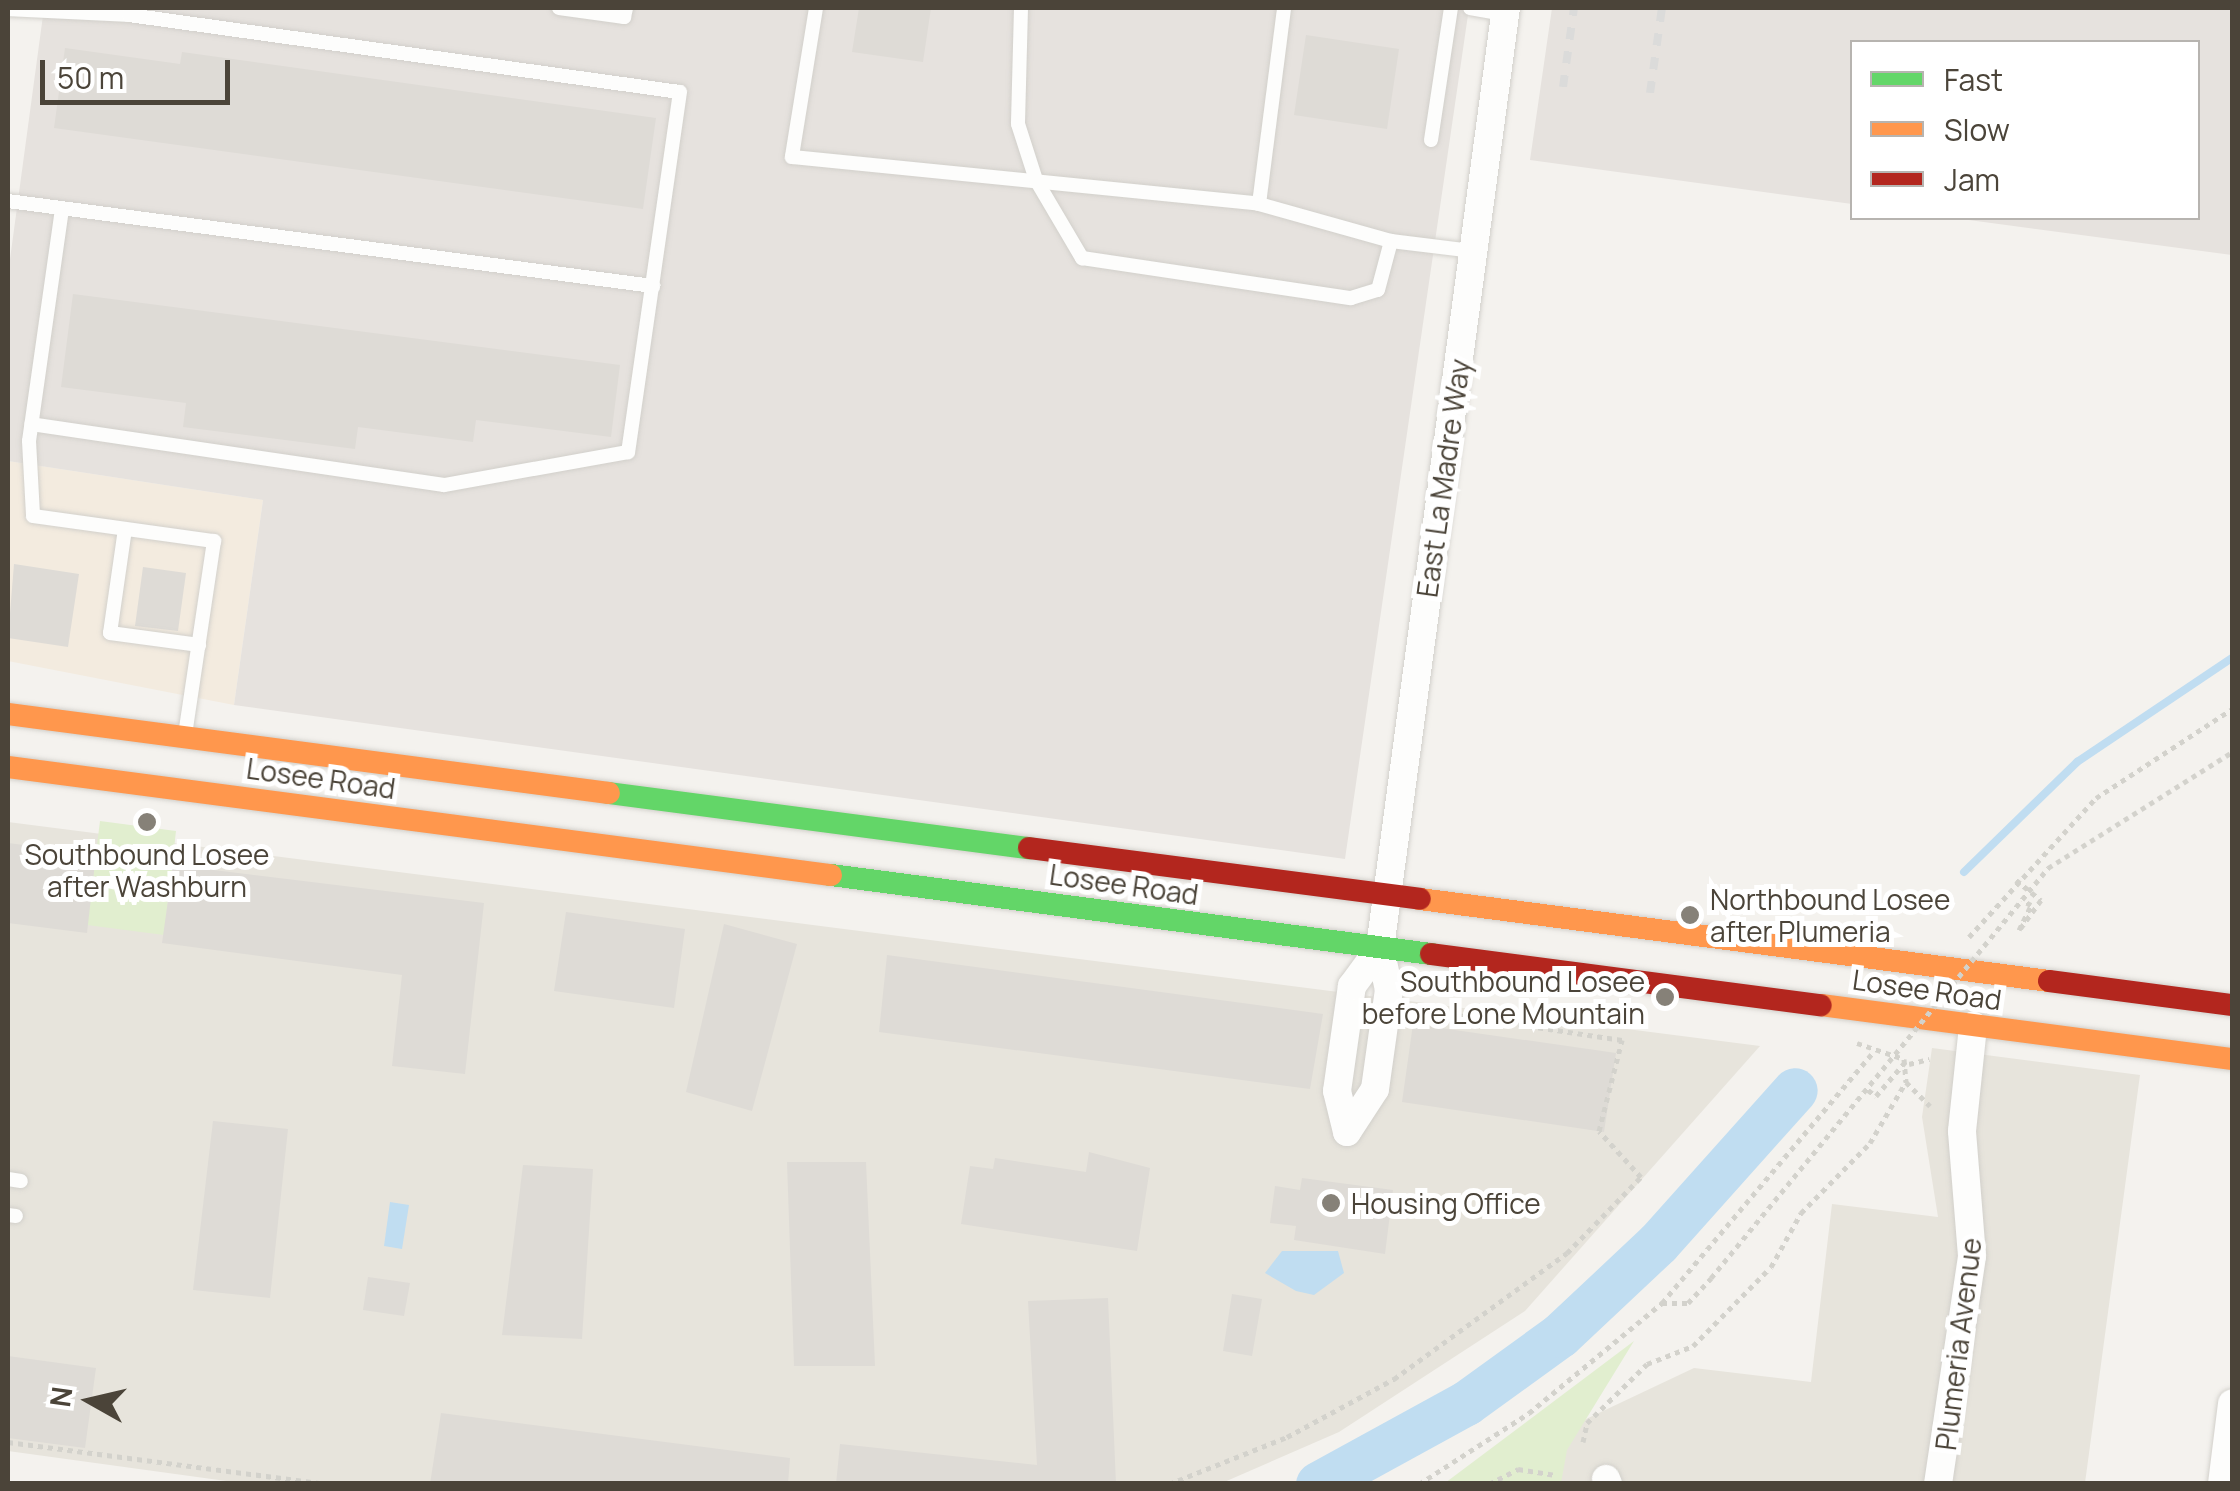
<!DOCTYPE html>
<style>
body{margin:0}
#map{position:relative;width:2240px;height:1491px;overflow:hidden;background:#f4f2ee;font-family:Manrope,sans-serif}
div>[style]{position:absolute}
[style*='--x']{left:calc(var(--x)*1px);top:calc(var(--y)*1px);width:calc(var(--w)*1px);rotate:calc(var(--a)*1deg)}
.residential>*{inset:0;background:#e7e4dc}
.commercial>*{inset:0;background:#f3ebdf}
.industrial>*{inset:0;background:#e6e2de}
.green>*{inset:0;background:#e1eecf}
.water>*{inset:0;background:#c0ddf1}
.stream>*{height:8px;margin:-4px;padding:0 4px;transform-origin:4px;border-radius:4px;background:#c0ddf1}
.river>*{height:45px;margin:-22.5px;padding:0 22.5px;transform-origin:22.5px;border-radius:22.5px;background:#c0ddf1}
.building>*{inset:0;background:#dedbd6}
.path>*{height:5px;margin-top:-2.5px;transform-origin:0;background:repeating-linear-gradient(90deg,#d3d2cc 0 5px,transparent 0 10px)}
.roads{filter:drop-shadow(0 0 2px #d2d0cb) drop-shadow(0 0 2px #d2d0cb)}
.lane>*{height:14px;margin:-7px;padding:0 7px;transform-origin:7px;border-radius:7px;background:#fdfdfc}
.street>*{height:28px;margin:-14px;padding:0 14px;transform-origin:14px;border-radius:14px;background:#fdfdfc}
.fast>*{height:22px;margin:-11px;padding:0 11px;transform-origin:11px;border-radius:11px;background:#63d668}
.slow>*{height:22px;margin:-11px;padding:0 11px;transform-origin:11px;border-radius:11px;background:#ff974d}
.jam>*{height:22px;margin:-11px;padding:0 11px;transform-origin:11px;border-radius:11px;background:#b3261e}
.rail>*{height:8px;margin-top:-4px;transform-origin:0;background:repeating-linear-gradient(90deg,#dbdbda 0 12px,transparent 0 24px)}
.path-bridge>*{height:5px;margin-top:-2.5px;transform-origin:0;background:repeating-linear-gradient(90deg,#d3d2cc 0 5px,transparent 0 10px)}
.dots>*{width:28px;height:28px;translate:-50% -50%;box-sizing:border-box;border:5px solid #fff;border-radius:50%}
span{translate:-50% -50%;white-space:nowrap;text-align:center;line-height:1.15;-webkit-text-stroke:10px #fff;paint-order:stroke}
.street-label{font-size:28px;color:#4b4439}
.poi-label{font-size:28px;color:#4b4439}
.left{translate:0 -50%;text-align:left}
.right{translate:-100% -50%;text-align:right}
.frame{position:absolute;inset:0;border:10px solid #4b4439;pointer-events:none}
.legend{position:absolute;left:1850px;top:40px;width:350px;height:180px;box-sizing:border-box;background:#fff;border:2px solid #b7b4b0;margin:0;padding:12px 18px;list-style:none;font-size:30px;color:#4b4439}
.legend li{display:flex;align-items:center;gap:20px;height:50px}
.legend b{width:50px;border:2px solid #b7b4b0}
.north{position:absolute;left:40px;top:1351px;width:100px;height:100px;-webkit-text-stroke:8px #fff;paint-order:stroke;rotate:278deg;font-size:28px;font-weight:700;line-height:40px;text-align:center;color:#4b4439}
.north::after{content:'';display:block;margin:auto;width:35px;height:45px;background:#4b4439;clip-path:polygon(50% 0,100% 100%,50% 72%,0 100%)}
.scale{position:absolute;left:40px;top:60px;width:190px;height:45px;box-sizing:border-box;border:5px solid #4b4439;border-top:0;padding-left:12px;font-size:30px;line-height:35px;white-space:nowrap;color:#4b4439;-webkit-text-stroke:8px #fff;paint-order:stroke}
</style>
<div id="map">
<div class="residential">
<div style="clip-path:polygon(8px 822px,1760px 1046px,1525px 1311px,1339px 1432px,1222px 1483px,248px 1484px,8px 1451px)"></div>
<div style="clip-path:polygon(1932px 1048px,2140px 1075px,2085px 1483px,1477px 1484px,1548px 1437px,1694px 1368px,1811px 1382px,1832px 1204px,1938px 1217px,1922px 1117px)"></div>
</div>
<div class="commercial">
<div style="clip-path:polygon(8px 461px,263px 500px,234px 705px,8px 661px)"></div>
</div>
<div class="industrial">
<div style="clip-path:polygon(44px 8px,1469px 8px,1345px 859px,234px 705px,263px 500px,8px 461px,8px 274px)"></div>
<div style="clip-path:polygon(1552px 8px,2232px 8px,2232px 255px,1954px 218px,2198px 218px,2198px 42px,1852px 42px,1852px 204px,1530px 160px)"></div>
</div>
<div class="green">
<div style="clip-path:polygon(100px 821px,176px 831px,164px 935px,87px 925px)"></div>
<div style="clip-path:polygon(1634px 1341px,1567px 1450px,1561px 1483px,1445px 1483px)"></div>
</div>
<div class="water">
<div style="clip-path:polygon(390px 1202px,409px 1205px,402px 1249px,384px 1246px)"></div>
<div style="clip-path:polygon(1282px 1251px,1338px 1251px,1344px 1273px,1314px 1295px,1296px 1291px,1265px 1273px)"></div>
</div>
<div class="stream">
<div style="--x:1964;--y:872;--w:158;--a:-44.2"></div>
<div style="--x:2077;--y:762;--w:187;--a:-33.9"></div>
</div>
<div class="river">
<div style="--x:1318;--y:1484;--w:169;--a:-28.7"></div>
<div style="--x:1466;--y:1403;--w:116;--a:-35.9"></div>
<div style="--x:1560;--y:1335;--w:134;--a:-43.2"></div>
<div style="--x:1658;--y:1243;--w:205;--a:-48.2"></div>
</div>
<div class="building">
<div style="clip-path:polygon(859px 8px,931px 8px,923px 62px,852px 52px)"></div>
<div style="clip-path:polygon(1306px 35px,1399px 49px,1387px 129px,1294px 115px)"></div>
<div style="clip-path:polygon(65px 48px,180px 64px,182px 52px,656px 118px,643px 209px,54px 128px)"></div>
<div style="clip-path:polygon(73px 294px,620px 365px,611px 437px,476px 420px,473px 442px,358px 427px,355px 449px,183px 427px,186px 403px,61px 387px)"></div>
<div style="clip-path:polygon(14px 564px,79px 574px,68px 647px,8px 638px)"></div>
<div style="clip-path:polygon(143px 567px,186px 573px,178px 631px,135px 626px)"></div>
<div style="clip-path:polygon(8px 843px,96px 854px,87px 933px,8px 923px)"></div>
<div style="clip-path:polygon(173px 865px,484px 903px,465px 1074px,392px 1066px,402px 975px,162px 943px)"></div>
<div style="clip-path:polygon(566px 912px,685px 929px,674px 1008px,554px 991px)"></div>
<div style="clip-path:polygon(724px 924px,797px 944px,752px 1111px,686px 1092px)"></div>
<div style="clip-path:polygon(887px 955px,1323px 1014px,1310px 1089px,879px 1032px)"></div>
<div style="clip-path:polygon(1413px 1024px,1616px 1053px,1604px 1132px,1402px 1102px)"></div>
<div style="clip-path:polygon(213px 1121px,288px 1129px,270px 1298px,193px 1290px)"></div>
<div style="clip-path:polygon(1089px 1152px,1150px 1168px,1137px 1251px,961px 1224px,970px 1166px,993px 1169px,995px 1158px,1086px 1172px)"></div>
<div style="clip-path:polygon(787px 1162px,866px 1162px,875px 1366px,794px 1366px)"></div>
<div style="clip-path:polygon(523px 1165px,593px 1169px,582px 1339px,502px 1335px)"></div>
<div style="clip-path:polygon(1302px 1178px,1393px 1190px,1385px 1254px,1294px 1240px,1296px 1226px,1270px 1223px,1275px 1186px,1300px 1190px)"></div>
<div style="clip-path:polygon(368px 1277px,410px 1283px,404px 1316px,363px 1310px)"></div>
<div style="clip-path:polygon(1232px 1294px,1262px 1299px,1252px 1356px,1223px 1351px)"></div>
<div style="clip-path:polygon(1108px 1298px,1116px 1484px,836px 1484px,840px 1444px,1037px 1465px,1028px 1301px)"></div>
<div style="clip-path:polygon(8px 1356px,96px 1368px,85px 1448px,8px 1438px)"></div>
<div style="clip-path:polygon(441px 1413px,790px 1458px,788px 1484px,430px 1484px)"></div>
</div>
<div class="path">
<div style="--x:2016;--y:880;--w:32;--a:39"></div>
<div style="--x:2041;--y:900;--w:37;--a:126"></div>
<div style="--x:2019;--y:930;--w:28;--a:-64"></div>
<div style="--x:2031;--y:905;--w:10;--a:-151"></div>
<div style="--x:1969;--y:937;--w:188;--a:-47.6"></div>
<div style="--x:2096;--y:798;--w:163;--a:-33.2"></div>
<div style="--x:1857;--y:1043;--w:50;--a:18.8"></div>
<div style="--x:1904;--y:1059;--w:23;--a:85"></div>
<div style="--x:1906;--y:1082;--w:34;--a:45"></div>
<div style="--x:1909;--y:1064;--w:21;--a:-14"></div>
<div style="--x:1868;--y:1090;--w:10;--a:37"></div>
<div style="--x:1876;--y:1096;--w:46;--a:-49.4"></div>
<div style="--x:1662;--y:1303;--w:328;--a:-49.9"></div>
<div style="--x:8;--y:1442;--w:323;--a:7.5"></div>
<div style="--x:1583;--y:1442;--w:19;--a:-78"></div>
<div style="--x:1587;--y:1423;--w:84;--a:-44.5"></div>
<div style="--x:1647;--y:1364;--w:49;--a:-21.4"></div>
<div style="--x:1693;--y:1346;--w:111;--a:-45.4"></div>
<div style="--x:1771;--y:1267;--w:62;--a:-60.9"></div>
<div style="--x:1801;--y:1213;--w:98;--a:-45.4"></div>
<div style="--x:1870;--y:1143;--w:71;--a:-59.5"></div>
<div style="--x:1169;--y:1484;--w:127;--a:-21.7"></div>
<div style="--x:1287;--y:1437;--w:122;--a:-28.5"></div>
<div style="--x:1394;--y:1379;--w:214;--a:-36.1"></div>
<div style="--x:1567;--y:1253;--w:106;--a:-45.8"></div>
<div style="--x:1641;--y:1177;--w:62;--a:-132.4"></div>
<div style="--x:1599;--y:1131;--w:94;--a:-75.8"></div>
<div style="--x:1622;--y:1040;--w:167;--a:-171.4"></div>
<div style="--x:1419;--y:1484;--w:131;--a:-32.8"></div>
<div style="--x:1529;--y:1413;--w:173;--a:-39.6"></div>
<div style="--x:1662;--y:1303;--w:26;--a:0"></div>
<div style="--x:1688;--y:1303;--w:34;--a:-47"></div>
<div style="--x:1489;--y:1484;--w:33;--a:-27"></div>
<div style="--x:1518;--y:1469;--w:38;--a:9"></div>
</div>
<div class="roads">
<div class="lane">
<div style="--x:559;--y:8;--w:66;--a:7.9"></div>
<div style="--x:624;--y:17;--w:9;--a:-77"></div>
<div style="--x:816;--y:8;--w:151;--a:99.2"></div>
<div style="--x:792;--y:157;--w:469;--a:5.7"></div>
<div style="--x:1259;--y:204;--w:198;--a:-82.7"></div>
<div style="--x:1021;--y:8;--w:116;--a:91.5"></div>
<div style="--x:1018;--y:124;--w:59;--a:72.2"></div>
<div style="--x:1036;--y:180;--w:91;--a:59.5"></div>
<div style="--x:1082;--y:258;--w:272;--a:8.5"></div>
<div style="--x:1351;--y:298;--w:28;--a:-17"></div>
<div style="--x:1378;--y:290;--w:51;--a:-75.1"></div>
<div style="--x:1470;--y:8;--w:36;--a:10"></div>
<div style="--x:8;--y:9;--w:121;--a:2.8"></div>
<div style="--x:129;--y:15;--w:556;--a:7.96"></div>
<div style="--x:680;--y:92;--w:364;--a:98.2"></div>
<div style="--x:628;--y:452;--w:187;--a:169.8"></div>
<div style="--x:444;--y:485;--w:417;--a:-171.6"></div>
<div style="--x:1431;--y:140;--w:134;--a:-81.4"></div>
<div style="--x:8;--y:201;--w:651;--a:7.51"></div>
<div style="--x:1259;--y:204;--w:137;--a:15.7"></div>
<div style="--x:1391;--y:241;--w:83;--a:7"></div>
<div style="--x:62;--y:209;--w:234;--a:98.1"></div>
<div style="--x:29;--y:441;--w:75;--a:86.9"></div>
<div style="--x:33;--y:516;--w:183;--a:7.9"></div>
<div style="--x:214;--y:541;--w:195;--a:98.5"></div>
<div style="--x:125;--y:529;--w:105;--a:98.2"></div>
<div style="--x:110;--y:633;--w:90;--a:7.7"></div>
<div style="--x:8;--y:1179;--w:13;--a:9"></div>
<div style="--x:8;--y:1215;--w:8;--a:7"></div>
</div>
<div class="street">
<div style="--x:1347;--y:1132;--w:51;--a:-56.9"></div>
<div style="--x:1375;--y:1089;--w:100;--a:-82"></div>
<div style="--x:1389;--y:990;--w:43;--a:-102.1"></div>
<div style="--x:1380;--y:948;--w:948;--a:-82.37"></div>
<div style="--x:1347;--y:1132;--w:42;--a:-103.7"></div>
<div style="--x:1337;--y:1091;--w:106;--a:-81.9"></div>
<div style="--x:1352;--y:986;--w:47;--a:-53.6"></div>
<div style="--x:1606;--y:1479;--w:5;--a:68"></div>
<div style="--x:1938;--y:1484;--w:231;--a:-81.5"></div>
<div style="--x:1972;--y:1256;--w:125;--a:-94.6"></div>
<div style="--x:1962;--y:1131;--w:106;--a:-84"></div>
<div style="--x:2222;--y:1484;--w:81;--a:-82.9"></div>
</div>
<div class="fast">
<div style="--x:609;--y:793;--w:424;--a:7.5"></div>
<div style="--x:831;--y:875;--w:605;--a:7.5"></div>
</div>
<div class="slow">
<div style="--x:8;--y:714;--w:606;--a:7.49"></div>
<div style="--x:8;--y:767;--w:830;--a:7.48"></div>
<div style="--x:1420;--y:899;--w:634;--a:7.43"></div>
<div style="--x:1821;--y:1005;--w:415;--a:7.5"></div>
</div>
<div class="jam">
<div style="--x:1029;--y:848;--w:394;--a:7.4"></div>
<div style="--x:1431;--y:954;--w:393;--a:7.5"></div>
<div style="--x:2049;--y:981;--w:185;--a:7.5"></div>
</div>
</div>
<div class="rail">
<div style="--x:1563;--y:87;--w:80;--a:-82.1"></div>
<div style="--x:1650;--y:93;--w:86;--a:-82"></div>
</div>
<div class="path-bridge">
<div style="--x:1711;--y:1278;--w:531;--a:-50.58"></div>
<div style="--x:2048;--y:868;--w:218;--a:-32.2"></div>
</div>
<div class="dots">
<div style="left:147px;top:822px;background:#868178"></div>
<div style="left:1690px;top:915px;background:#868178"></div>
<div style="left:1665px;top:997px;background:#868178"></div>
<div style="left:1331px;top:1203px;background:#868178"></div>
</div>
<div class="street-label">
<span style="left:1443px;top:478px;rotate:-82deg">East La Madre Way</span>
<span style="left:321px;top:778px;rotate:8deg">Losee Road</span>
<span style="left:1124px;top:884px;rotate:8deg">Losee Road</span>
<span style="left:1927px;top:989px;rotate:8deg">Losee Road</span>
<span style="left:1958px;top:1344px;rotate:-83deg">Plumeria Avenue</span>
</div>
<div class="poi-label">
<span style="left:147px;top:870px">Southbound Losee<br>after Washburn</span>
<span class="left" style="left:1710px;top:915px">Northbound Losee<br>after Plumeria</span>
<span class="right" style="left:1645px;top:997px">Southbound Losee<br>before Lone Mountain</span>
<span class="left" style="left:1351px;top:1203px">Housing Office</span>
</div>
<div class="frame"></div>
<ul class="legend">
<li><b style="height:12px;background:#63d668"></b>Fast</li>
<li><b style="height:12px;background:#ff974d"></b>Slow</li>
<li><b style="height:12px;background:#b3261e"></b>Jam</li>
</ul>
<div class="north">N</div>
<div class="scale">50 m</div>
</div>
